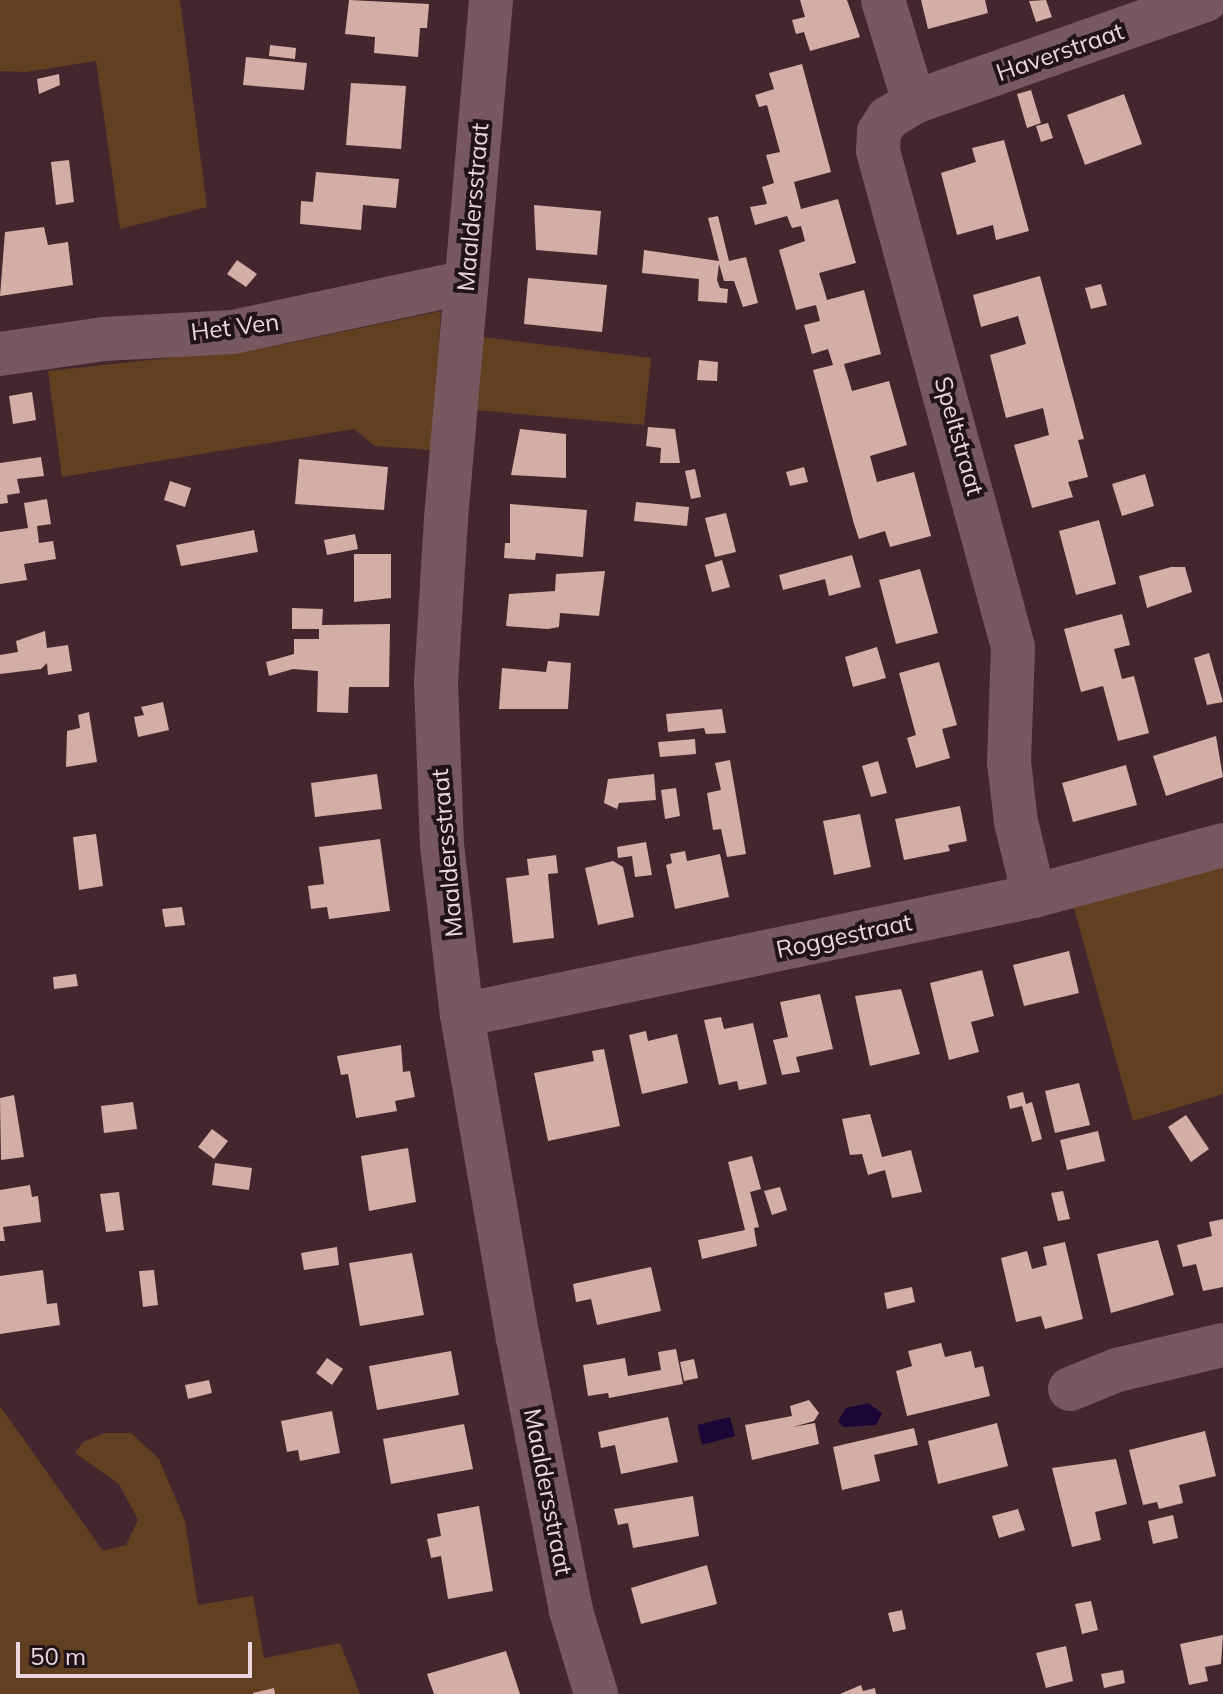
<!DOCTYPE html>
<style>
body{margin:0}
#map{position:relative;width:1223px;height:1694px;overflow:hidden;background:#42272f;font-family:Mulish,sans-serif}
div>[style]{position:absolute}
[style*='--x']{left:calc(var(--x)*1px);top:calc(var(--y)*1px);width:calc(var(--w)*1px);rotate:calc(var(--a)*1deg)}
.green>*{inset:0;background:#604021}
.water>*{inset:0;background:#1a0737}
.building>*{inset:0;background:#d3aea7}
.minor>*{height:44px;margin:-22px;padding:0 22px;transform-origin:22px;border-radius:22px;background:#775861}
span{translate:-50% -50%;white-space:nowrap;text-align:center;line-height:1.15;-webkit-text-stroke:8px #211418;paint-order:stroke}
.street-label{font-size:24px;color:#ead7dc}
.scale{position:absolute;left:16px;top:1642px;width:236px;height:36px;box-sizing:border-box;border:4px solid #ead7dc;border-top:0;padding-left:10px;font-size:24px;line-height:28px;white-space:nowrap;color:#ead7dc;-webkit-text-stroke:6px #211418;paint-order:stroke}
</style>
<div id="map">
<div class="green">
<div style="clip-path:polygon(0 0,180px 0,207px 207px,120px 229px,96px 61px,26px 72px,0 71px)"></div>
<div style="clip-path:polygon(441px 311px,432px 450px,375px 446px,354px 429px,62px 477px,48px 371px,270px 347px)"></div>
<div style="clip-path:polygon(481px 337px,651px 358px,644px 425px,475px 410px)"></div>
<div style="clip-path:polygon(1223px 861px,1223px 1094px,1133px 1121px,1072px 901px)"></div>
<div style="clip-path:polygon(0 1406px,103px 1551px,126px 1545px,138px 1520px,119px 1484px,75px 1453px,83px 1442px,105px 1433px,131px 1433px,159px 1459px,185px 1521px,198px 1605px,253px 1596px,264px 1658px,340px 1643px,360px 1694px,0 1694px)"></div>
</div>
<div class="water">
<div style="clip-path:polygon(868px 1403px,882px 1413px,876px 1425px,843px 1427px,838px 1421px,846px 1408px)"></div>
<div style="clip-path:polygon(730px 1417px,735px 1436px,702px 1445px,697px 1425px)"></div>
</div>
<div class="building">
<div style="clip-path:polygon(349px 0,429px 4px,427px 28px,420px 28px,418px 57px,374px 53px,375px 37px,345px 34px)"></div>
<div style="clip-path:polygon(800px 0,847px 0,860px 37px,810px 51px,804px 32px,796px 34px,792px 20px,805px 17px)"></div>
<div style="clip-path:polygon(921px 0,985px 0,988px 13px,928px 29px)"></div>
<div style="clip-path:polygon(1046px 0,1052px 17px,1036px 22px,1029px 1px)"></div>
<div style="clip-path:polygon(270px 45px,296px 48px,295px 59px,269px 56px)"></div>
<div style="clip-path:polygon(246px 57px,307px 63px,304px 90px,243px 85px)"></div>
<div style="clip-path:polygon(802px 64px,831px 172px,794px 182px,801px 209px,838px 199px,856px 263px,819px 273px,823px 286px,827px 300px,864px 290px,881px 354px,844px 364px,852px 391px,889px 381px,907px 445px,870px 456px,877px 482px,914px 472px,931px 536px,890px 547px,885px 531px,859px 539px,854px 524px,813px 370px,833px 365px,828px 349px,812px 354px,804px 325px,820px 321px,816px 305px,796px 310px,779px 250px,805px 241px,801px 226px,792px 228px,787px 216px,755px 225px,750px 207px,767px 204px,762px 187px,774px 183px,766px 155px,780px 152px,767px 105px,759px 107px,755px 95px,774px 89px,769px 73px)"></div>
<div style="clip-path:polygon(59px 74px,60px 85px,39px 94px,37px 79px)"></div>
<div style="clip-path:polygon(351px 83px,406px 86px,401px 149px,346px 145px)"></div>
<div style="clip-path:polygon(1031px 90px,1041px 123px,1027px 128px,1017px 94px)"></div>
<div style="clip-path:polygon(1124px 94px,1142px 144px,1085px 165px,1067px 115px)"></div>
<div style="clip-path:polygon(1048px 123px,1053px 138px,1041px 142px,1036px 126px)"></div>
<div style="clip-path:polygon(1004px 140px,1029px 231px,996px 240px,993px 225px,957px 235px,941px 173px,976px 162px,972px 148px)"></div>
<div style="clip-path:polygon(69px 160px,74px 202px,56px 205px,51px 162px)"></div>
<div style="clip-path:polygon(316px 172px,399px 179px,396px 208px,363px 205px,361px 230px,300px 224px,301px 201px,313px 202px)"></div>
<div style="clip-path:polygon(534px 205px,601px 211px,597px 255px,536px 250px)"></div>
<div style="clip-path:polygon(718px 216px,729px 261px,746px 257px,758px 303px,743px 307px,734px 281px,724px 281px,719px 264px,717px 280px,720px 288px,728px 289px,727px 303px,698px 301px,699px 279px,642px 273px,644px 250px,719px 261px,708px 218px)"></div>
<div style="clip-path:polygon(44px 227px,48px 245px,68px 242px,73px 285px,0 296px,5px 232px)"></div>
<div style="clip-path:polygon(237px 260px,257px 274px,246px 287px,227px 274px)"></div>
<div style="clip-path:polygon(1040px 276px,1084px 439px,1078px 440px,1088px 477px,1068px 482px,1073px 497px,1032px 508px,1014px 445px,1049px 435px,1043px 408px,1006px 418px,990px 355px,1026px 344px,1018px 316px,981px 327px,973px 295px)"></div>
<div style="clip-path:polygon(528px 278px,607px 285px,602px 332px,524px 324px)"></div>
<div style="clip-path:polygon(1101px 284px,1107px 305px,1091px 309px,1085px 288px)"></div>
<div style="clip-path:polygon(699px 360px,718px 362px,717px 381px,697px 380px)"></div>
<div style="clip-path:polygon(32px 392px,36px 420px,13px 424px,9px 396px)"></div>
<div style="clip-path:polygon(648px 427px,675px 429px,680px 463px,660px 463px,661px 448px,646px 446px)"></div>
<div style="clip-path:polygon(520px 429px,566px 434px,566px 478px,511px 475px)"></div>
<div style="clip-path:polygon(41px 457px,44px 476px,17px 479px,20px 493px,7px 495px,8px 503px,0 504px,0 463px)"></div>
<div style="clip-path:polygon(299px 459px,388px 467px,384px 510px,295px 504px)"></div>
<div style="clip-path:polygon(804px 467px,808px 482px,790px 486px,786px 472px)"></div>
<div style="clip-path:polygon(695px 469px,701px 497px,691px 499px,685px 471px)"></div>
<div style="clip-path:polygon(1145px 474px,1154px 506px,1122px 516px,1112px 484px)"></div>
<div style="clip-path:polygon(170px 481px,191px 488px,185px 507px,164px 500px)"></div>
<div style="clip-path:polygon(47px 499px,51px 524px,37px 526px,39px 543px,53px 541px,56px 559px,24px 564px,27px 580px,0 584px,0 532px,28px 528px,24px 503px)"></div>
<div style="clip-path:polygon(636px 502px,689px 507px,687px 526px,634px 521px)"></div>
<div style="clip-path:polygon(510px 504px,587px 510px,583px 557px,536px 553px,535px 560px,504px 558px,505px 543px,510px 543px)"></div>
<div style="clip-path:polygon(726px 513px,736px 552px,715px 557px,705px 518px)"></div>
<div style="clip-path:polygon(1099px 520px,1116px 584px,1076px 595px,1059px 531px)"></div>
<div style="clip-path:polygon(254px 530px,258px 552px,181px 566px,176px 545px)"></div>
<div style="clip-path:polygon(355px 534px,358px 549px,327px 555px,324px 540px)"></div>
<div style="clip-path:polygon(354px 554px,391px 554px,391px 598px,354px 602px)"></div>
<div style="clip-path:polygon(852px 555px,861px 587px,829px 596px,825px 579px,783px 590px,779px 575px)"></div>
<div style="clip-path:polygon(722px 560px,730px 587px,712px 592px,705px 565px)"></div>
<div style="clip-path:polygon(1171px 567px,1185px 567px,1192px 592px,1147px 608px,1139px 576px)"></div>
<div style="clip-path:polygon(920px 569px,938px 633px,896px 644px,879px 580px)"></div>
<div style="clip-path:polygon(605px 571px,599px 616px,560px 613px,559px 627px,548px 629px,506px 626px,509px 594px,555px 591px,556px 574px)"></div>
<div style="clip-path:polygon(292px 608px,323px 609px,322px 625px,390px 624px,389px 687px,349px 687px,348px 713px,317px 712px,318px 671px,293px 669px,269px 676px,266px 662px,294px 654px,294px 639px,319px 639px,319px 629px,292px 629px)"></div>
<div style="clip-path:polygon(1122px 614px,1130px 645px,1114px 649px,1122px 679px,1134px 676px,1149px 733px,1118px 741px,1103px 686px,1081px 692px,1064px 629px)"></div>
<div style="clip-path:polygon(45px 631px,47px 648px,68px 645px,72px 671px,48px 675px,47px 663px,41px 669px,0 674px,0 655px,18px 652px,16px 641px)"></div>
<div style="clip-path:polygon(877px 647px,886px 678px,853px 687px,845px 657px)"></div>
<div style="clip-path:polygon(1209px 653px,1223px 702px,1207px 705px,1194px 658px)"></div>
<div style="clip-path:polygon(548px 661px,571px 663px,568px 709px,499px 709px,502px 668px,546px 672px)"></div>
<div style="clip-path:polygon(939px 662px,957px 725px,942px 729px,950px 758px,916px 768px,907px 738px,916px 735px,899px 673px)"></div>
<div style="clip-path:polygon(163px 702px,169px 730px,138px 737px,134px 717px,144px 715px,141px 707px)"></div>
<div style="clip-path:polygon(722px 709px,726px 733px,706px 734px,704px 728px,668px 732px,666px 714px)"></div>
<div style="clip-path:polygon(89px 712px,97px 762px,66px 767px,67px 731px,80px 728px,78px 715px)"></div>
<div style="clip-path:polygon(1216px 736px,1223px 777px,1166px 796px,1153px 756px)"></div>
<div style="clip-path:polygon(695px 739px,696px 754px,660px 757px,658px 742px)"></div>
<div style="clip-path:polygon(730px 760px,746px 854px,727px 857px,721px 829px,713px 830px,707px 793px,721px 790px,715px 763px)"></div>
<div style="clip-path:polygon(878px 761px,887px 793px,871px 797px,862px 766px)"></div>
<div style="clip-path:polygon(1126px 765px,1137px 805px,1073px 822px,1062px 783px)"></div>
<div style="clip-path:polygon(377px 774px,382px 809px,315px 817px,311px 783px)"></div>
<div style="clip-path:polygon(654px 774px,656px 800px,619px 803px,617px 809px,604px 803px,608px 779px)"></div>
<div style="clip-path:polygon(676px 788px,680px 816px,665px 819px,661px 790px)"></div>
<div style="clip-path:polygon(960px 806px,967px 841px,948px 845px,950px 851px,904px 860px,895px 819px)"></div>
<div style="clip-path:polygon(860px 814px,871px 867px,834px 875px,823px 821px)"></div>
<div style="clip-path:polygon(96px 834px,103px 886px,79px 890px,73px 837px)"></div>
<div style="clip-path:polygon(380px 839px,390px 911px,329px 919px,327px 907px,311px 909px,308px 886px,324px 884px,319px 847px)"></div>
<div style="clip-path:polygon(646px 842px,652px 875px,635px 877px,632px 856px,618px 858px,617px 847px)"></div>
<div style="clip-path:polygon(685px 851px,687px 861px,720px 854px,729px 897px,675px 909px,666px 865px,672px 863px,670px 854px)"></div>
<div style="clip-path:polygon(556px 855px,558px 873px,548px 874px,554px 938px,513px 943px,506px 878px,529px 875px,527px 859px)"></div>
<div style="clip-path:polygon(613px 861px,623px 867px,634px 917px,598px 925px,585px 868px)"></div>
<div style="clip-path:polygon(182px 907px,185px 925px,165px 927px,162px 909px)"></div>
<div style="clip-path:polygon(1069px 951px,1079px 993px,1024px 1006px,1013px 965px)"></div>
<div style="clip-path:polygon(982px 970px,994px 1016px,971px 1022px,979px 1052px,949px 1060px,930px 983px)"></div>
<div style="clip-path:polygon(76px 974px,78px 986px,54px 989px,53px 977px)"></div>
<div style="clip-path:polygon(901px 989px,920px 1054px,870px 1066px,855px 996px)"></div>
<div style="clip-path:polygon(820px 994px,833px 1049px,796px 1057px,800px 1072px,782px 1075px,773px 1040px,788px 1037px,780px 1002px)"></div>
<div style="clip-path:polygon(721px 1017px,724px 1029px,753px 1023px,767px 1084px,739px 1090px,737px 1081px,719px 1085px,704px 1020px)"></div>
<div style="clip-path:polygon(646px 1031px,648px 1041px,677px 1034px,688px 1083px,642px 1094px,629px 1035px)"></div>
<div style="clip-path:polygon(401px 1045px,403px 1072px,410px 1071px,415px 1097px,395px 1101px,397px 1111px,356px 1118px,348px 1074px,341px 1075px,337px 1056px)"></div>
<div style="clip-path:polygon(604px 1049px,620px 1126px,548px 1141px,534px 1073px,594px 1061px,592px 1051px)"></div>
<div style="clip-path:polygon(1079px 1083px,1090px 1125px,1055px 1133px,1045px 1091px)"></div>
<div style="clip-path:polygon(1023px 1092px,1026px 1104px,1032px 1102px,1042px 1139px,1032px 1142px,1022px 1106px,1010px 1109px,1007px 1096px)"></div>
<div style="clip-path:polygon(14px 1095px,24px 1157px,1px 1160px,0 1098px)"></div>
<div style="clip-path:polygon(133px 1102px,137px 1129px,104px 1133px,101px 1106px)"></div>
<div style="clip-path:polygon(870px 1114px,882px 1157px,911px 1150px,922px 1192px,892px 1198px,885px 1170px,868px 1175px,862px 1154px,850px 1155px,842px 1119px)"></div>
<div style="clip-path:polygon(1186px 1115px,1209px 1149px,1191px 1162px,1168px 1127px)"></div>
<div style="clip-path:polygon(212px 1129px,228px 1141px,214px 1159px,198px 1147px)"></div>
<div style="clip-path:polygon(1098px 1131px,1105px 1161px,1067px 1170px,1060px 1140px)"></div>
<div style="clip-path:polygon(408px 1148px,416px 1202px,369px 1211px,361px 1156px)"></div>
<div style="clip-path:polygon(752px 1156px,761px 1189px,750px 1192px,759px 1227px,754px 1228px,757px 1246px,702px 1259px,698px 1240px,745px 1230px,728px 1162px)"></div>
<div style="clip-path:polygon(215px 1163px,252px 1168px,249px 1190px,212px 1185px)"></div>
<div style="clip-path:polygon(30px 1185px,32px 1197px,38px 1196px,41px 1222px,3px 1227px,5px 1241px,0 1241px,0 1190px)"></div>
<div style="clip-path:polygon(780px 1187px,787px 1210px,772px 1215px,764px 1191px)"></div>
<div style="clip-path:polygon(1063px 1191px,1070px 1219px,1058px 1221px,1051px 1193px)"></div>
<div style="clip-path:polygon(119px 1192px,124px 1230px,106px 1232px,100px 1194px)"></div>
<div style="clip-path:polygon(1223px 1219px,1223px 1287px,1203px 1291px,1196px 1264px,1183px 1267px,1177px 1245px,1212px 1236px,1209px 1222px)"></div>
<div style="clip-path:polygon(1158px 1240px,1174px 1295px,1111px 1313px,1097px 1254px)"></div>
<div style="clip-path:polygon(1065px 1242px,1083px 1319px,1045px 1329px,1041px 1316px,1016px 1322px,1001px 1258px,1027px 1251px,1032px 1269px,1047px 1265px,1043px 1247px)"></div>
<div style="clip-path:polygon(337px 1247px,339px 1265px,304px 1270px,301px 1253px)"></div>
<div style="clip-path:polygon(412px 1253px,424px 1315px,360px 1326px,349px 1263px)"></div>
<div style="clip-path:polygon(651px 1267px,661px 1311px,597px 1325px,591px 1299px,576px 1302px,573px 1284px)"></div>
<div style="clip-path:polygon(43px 1270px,47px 1304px,57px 1303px,60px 1325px,0 1334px,0 1276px)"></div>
<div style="clip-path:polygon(154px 1270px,158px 1305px,143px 1307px,139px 1271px)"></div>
<div style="clip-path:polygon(912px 1287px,915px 1302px,887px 1309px,884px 1293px)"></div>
<div style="clip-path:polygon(941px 1343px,945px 1357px,971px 1351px,975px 1368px,983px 1366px,990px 1396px,907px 1416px,896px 1371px,912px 1366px,908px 1351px)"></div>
<div style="clip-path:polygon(676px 1349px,683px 1384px,609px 1398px,608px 1393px,588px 1396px,583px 1365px,625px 1358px,628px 1376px,661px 1370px,658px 1352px)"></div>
<div style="clip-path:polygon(451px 1351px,459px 1395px,377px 1410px,369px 1366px)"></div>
<div style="clip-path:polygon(327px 1358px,343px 1369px,332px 1385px,316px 1373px)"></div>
<div style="clip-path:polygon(694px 1359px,698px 1378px,684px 1381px,680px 1362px)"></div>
<div style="clip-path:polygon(209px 1380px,212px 1393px,188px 1399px,185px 1385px)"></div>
<div style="clip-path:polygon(809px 1400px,819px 1413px,814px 1421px,793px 1427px,815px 1423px,819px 1444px,752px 1460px,745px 1425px,792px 1416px,790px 1406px)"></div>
<div style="clip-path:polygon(332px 1411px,340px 1453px,300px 1461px,298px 1450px,287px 1452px,281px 1421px)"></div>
<div style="clip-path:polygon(668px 1417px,678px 1462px,621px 1474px,615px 1445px,601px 1448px,598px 1432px)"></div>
<div style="clip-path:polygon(997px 1423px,1008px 1466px,938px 1484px,928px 1441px)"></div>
<div style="clip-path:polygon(464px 1424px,473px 1469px,391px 1484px,383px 1439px)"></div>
<div style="clip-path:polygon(914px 1428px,918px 1445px,874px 1455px,880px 1481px,842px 1490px,833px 1447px)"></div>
<div style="clip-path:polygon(1205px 1431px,1216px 1476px,1179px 1485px,1183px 1503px,1159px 1509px,1157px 1502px,1143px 1505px,1129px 1450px)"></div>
<div style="clip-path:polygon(1116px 1459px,1127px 1504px,1095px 1512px,1101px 1540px,1072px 1547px,1052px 1468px)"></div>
<div style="clip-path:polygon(693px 1496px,699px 1536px,633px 1548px,628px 1523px,618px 1525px,614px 1509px)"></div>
<div style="clip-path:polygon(479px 1506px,493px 1591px,448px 1599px,441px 1556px,431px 1558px,427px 1539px,441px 1536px,437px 1514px)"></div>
<div style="clip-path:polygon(1018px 1509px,1025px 1530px,999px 1538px,992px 1516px)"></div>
<div style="clip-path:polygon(1173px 1515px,1178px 1538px,1153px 1544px,1148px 1521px)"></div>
<div style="clip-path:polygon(707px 1565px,717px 1604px,641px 1624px,631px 1588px)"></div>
<div style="clip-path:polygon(1091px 1601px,1098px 1630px,1082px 1634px,1075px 1604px)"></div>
<div style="clip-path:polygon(902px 1610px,906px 1629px,893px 1632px,888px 1613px)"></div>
<div style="clip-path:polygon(1223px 1635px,1221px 1664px,1205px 1667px,1208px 1681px,1189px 1685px,1180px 1644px)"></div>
<div style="clip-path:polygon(1066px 1646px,1073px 1681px,1046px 1688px,1036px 1653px)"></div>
<div style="clip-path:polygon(506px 1651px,520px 1694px,434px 1694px,427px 1674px)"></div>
<div style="clip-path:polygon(1123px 1670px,1125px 1683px,1104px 1688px,1101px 1674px)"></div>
<div style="clip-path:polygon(861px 1685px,863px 1691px,875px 1688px,876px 1694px,840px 1694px)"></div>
<div style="clip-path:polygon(274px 1688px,275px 1694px,253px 1694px,253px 1693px)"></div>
</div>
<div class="minor">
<div style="--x:491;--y:0;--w:521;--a:94.96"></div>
<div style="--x:446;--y:519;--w:163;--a:93.5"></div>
<div style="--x:436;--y:682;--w:163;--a:87.9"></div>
<div style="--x:442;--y:845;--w:171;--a:83.3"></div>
<div style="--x:462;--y:1015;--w:328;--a:80.2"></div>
<div style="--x:518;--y:1338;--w:278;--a:79"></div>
<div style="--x:571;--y:1611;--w:87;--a:73.2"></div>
<div style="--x:883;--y:0;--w:107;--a:73.1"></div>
<div style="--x:914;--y:102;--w:31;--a:148"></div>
<div style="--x:888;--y:118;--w:17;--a:123"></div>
<div style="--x:879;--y:132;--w:19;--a:93"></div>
<div style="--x:878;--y:151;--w:514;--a:74.77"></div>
<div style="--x:1013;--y:647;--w:115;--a:92"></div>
<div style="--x:1009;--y:762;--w:60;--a:83.3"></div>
<div style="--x:1016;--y:822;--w:76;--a:76.3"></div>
<div style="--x:914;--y:102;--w:309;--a:-19.3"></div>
<div style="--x:0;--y:354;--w:105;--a:-8.2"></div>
<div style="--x:104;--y:339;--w:129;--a:-3.1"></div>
<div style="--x:233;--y:332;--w:239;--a:-12.1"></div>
<div style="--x:462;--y:1015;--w:584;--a:-11.75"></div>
<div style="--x:1034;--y:896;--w:196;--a:-15.1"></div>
<div style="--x:1070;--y:1389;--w:51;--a:-22"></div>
<div style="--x:1117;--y:1370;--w:109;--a:-13.3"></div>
</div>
<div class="street-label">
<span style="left:1060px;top:52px;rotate:-19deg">Haverstraat</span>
<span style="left:473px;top:207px;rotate:-85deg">Maaldersstraat</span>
<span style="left:235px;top:327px;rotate:-7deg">Het Ven</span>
<span style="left:959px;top:436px;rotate:74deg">Speltstraat</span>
<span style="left:447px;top:853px;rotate:-95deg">Maaldersstraat</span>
<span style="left:844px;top:936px;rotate:-12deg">Roggestraat</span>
<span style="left:548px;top:1492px;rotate:79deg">Maaldersstraat</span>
</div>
<div class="scale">50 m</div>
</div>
